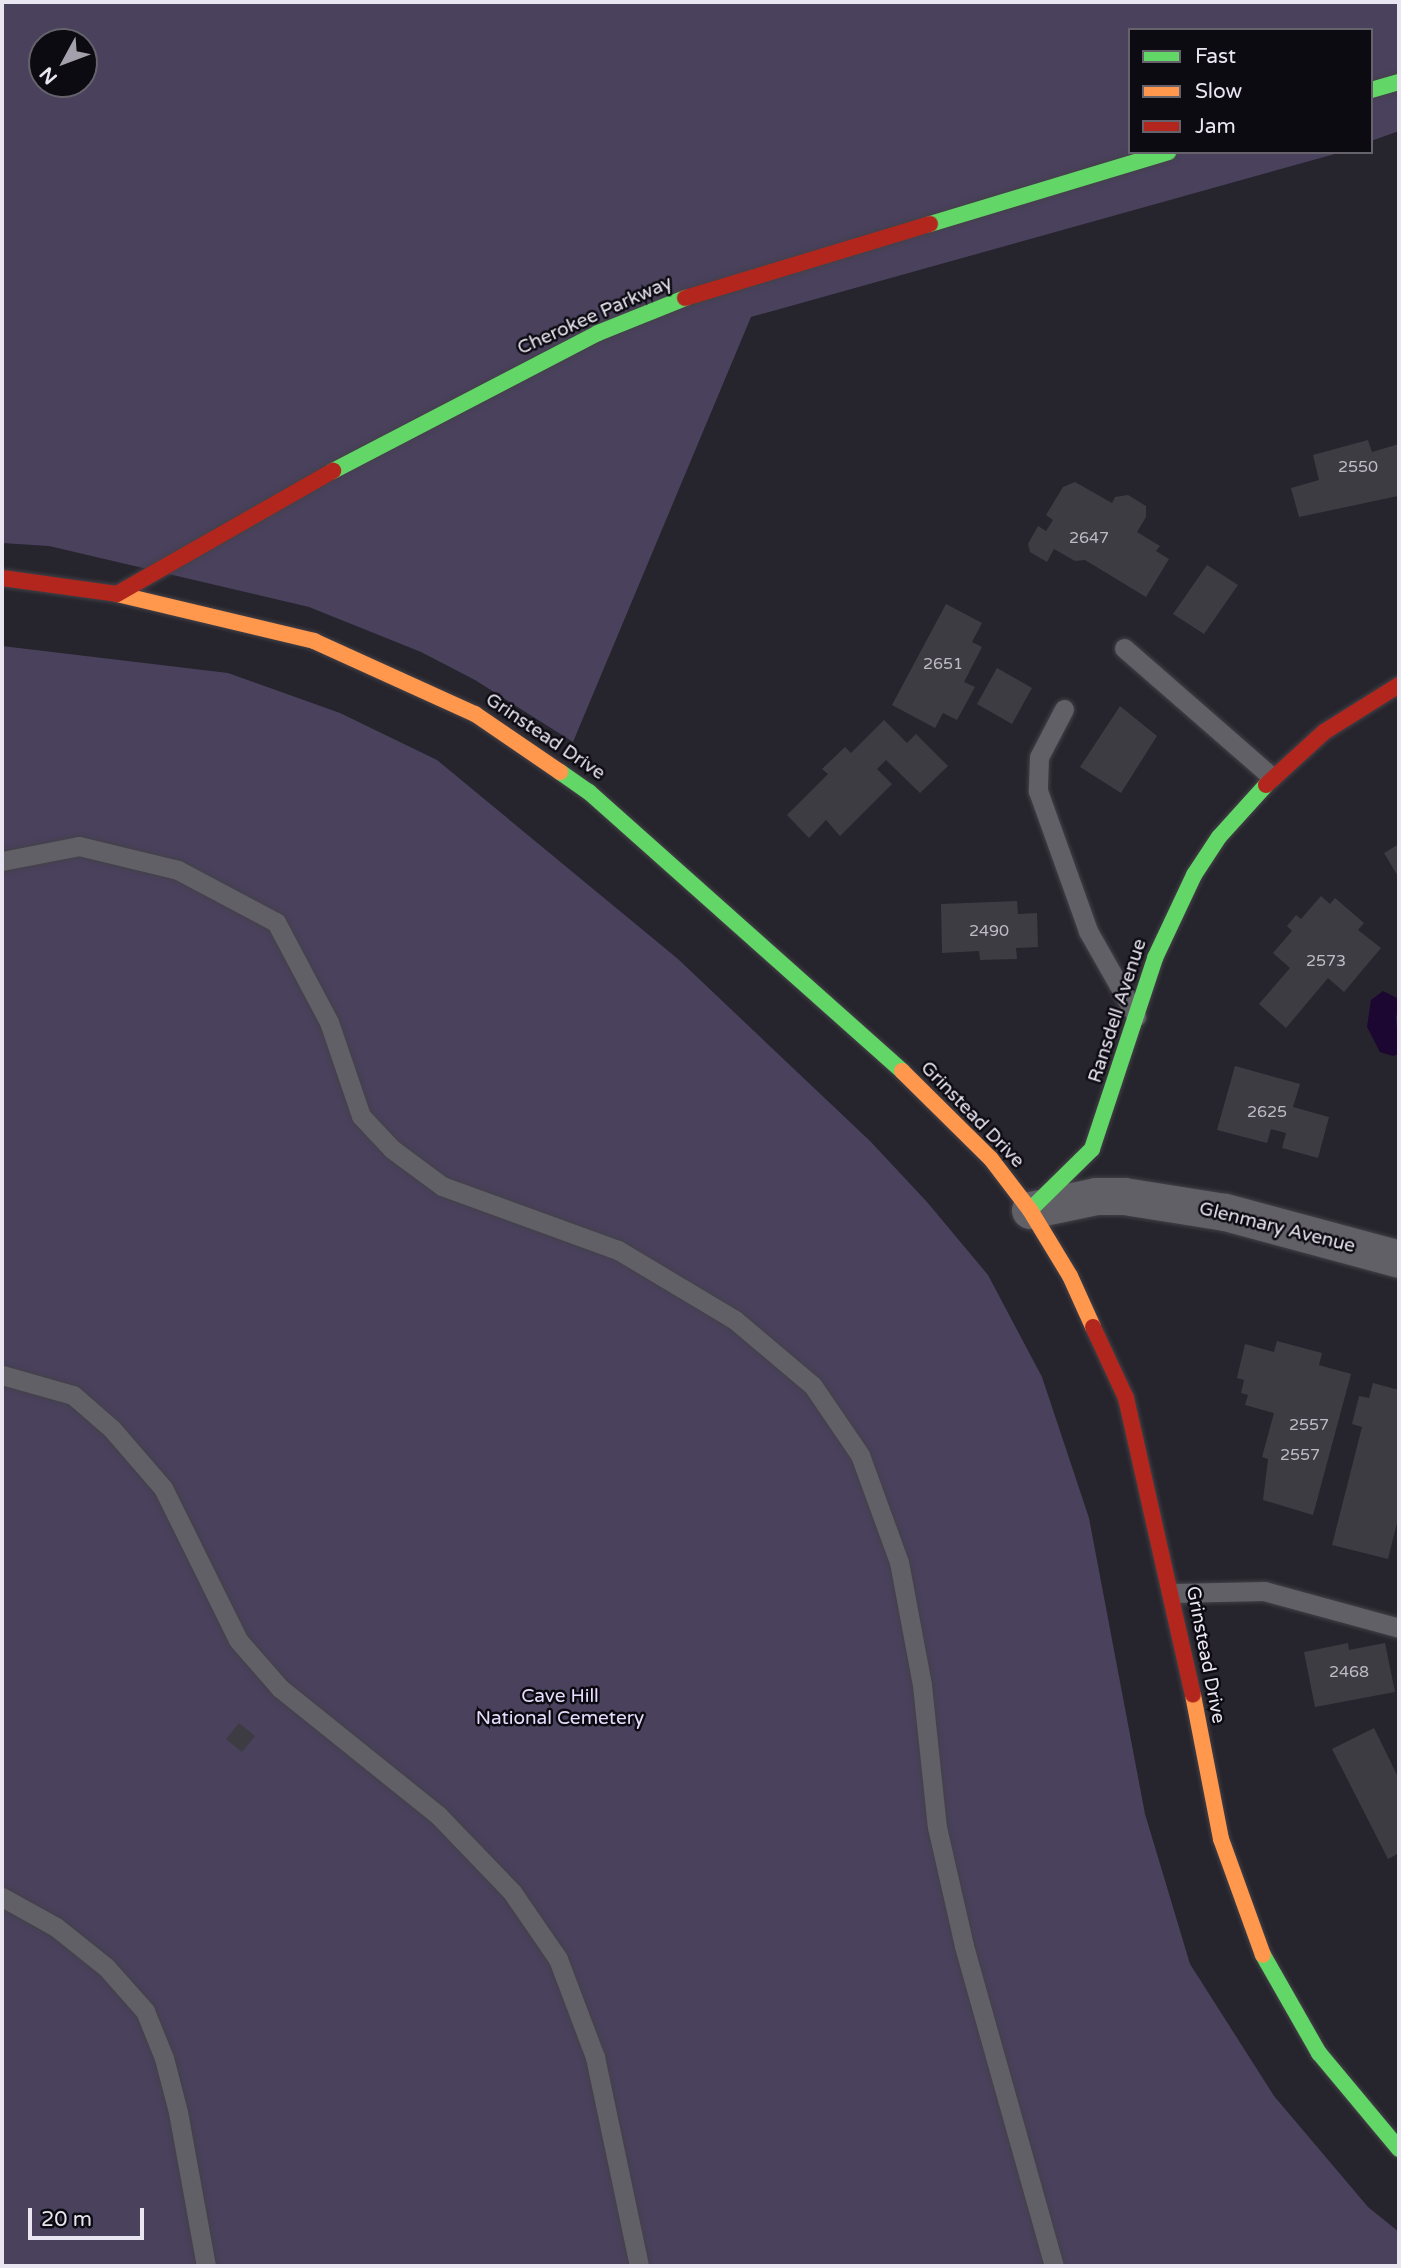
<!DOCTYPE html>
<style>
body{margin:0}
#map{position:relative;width:1401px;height:2268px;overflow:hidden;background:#26242c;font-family:"Varela Round",sans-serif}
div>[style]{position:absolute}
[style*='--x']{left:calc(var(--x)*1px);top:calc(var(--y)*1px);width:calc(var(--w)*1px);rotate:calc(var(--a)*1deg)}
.green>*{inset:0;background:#4a415d}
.water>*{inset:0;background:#1c0732}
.building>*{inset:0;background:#3e3c43}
.roads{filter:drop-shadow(0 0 2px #434148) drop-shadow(0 0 2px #434148)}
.lane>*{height:19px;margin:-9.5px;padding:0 9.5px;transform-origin:9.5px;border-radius:9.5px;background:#626067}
.street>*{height:37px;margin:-18.5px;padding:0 18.5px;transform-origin:18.5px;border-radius:18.5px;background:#626067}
.fast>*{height:16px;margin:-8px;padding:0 8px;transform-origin:8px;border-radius:8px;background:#63d668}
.slow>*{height:16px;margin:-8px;padding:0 8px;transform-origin:8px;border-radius:8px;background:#ff974d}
.jam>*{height:16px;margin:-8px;padding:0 8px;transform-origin:8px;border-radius:8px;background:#b3261e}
span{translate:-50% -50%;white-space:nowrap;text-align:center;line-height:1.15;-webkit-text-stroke:5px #0d0b12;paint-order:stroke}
.number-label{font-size:16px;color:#bebbc6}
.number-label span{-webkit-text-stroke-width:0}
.street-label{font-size:19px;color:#e9e5f1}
.park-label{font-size:19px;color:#e7dcfe}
.frame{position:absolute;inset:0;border:4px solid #e9e5f1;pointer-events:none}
.legend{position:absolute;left:1128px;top:28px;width:245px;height:126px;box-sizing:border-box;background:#0d0b12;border:2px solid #65626b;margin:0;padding:9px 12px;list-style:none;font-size:21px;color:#e9e5f1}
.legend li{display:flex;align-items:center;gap:14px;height:35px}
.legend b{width:35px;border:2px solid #65626b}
.north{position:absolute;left:28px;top:28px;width:70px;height:70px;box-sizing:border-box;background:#0d0b12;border:2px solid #65626b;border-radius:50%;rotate:229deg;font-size:19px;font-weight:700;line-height:28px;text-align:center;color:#e9e5f1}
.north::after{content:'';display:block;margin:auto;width:24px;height:32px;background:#a5a1ac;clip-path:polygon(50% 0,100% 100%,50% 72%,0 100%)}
.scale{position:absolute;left:28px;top:2208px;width:116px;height:32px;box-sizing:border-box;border:4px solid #e9e5f1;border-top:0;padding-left:9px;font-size:21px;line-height:24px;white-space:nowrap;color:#e9e5f1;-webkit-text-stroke:5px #0d0b12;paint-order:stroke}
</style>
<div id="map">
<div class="green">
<div style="clip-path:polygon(evenodd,2px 2px,1399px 2px,1399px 131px,1371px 141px,1371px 30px,1130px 30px,1130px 152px,1342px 152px,751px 317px,573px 742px,475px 680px,421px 652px,309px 607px,49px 546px,2px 543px,2px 2px,42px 42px,84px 42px,84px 84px,42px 84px,42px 42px)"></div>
<div style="clip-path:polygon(2px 646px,228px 673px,340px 713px,437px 760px,678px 959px,870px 1141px,927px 1202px,988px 1275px,1042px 1377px,1089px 1518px,1145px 1814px,1190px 1964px,1274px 2096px,1368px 2207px,1399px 2232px,1399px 2266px,2px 2266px)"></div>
</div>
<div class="water">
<div style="clip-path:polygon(1383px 991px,1399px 999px,1396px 1018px,1399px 1054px,1393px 1056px,1380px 1052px,1367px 1027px,1371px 1000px)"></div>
</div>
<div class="building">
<div style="clip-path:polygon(1368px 440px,1372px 452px,1399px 444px,1398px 496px,1299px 517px,1291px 488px,1319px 480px,1313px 455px)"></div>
<div style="clip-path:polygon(1075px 482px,1112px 503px,1115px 497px,1128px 495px,1146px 506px,1146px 517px,1137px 532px,1160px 546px,1156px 551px,1169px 559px,1146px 597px,1085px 560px,1075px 561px,1054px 549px,1047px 562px,1030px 552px,1028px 544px,1038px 526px,1046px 531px,1053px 520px,1046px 515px,1063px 487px)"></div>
<div style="clip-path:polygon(1207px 565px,1238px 585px,1204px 634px,1173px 614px)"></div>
<div style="clip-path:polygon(946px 604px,982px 623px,972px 642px,982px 647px,964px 682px,975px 687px,957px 720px,943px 713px,935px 728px,892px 705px)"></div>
<div style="clip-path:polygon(997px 668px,1032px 688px,1012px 724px,977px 704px)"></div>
<div style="clip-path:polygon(1120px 706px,1157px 736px,1121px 793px,1080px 767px)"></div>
<div style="clip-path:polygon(884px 720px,907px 743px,916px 734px,948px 766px,920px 793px,886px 760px,877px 769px,892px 784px,840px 836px,826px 820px,809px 838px,787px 815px,828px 774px,822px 769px,845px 747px,851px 753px)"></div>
<div style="clip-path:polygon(1399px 844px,1399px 878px,1384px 853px)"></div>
<div style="clip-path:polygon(1321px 896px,1330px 904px,1335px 898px,1364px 923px,1358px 930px,1381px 948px,1344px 992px,1328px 978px,1286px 1028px,1259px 1004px,1290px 968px,1273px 953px,1292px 931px,1287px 926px,1296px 915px,1301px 919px)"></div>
<div style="clip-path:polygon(1017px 901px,1018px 914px,1037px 913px,1038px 947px,1016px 948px,1017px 959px,980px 960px,979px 951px,942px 953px,941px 904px)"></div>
<div style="clip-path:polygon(1235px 1066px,1300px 1084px,1293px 1107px,1329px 1117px,1318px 1158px,1282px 1148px,1286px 1133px,1271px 1129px,1267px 1143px,1217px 1130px)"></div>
<div style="clip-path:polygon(1277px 1341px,1322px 1353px,1319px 1365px,1351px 1374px,1313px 1515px,1263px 1500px,1268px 1459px,1262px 1457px,1274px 1413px,1245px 1405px,1248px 1395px,1241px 1393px,1244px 1380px,1237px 1378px,1245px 1344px,1274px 1352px)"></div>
<div style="clip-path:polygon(1373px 1383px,1399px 1390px,1399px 1515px,1388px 1559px,1332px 1545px,1362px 1427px,1352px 1424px,1359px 1396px,1369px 1398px)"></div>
<div style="clip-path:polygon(1348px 1643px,1349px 1650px,1385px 1643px,1395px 1692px,1315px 1707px,1304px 1652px)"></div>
<div style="clip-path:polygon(239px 1723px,255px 1736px,242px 1752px,226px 1739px)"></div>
<div style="clip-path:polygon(1374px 1728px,1399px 1779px,1399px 1853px,1388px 1859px,1332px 1749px)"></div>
</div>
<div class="roads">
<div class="lane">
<div style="--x:1124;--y:648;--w:196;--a:41.1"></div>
<div style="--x:1064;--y:709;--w:54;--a:117.5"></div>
<div style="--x:1039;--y:757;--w:34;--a:92"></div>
<div style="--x:1038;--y:791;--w:149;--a:70.3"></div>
<div style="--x:1088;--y:931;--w:98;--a:60.5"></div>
<div style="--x:2;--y:861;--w:78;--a:-11"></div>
<div style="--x:79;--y:846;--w:102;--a:13.6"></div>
<div style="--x:178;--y:870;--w:111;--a:28"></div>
<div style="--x:276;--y:922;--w:113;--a:62.1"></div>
<div style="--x:329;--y:1022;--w:99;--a:71.2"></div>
<div style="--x:361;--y:1116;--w:45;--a:46.8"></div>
<div style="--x:392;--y:1149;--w:62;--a:36.5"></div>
<div style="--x:442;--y:1186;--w:187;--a:20"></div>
<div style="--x:618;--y:1250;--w:136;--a:30.9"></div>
<div style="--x:735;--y:1320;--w:102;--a:40.2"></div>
<div style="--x:813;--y:1386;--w:83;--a:55.7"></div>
<div style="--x:860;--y:1455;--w:114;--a:70"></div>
<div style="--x:899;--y:1562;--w:125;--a:79.4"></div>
<div style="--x:922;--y:1685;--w:143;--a:84"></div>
<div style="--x:937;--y:1827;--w:122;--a:77.2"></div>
<div style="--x:964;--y:1946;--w:332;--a:74.3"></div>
<div style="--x:2;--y:1375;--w:74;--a:15.7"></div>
<div style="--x:73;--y:1395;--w:52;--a:41.1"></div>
<div style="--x:112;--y:1429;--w:78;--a:49.2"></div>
<div style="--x:163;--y:1488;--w:169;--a:63.7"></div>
<div style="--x:238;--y:1640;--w:64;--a:48.8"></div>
<div style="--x:280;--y:1688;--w:203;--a:38.8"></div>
<div style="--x:438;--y:1815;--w:107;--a:46.1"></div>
<div style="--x:512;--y:1892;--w:81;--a:55.5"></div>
<div style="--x:558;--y:1959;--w:105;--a:69.3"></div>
<div style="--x:595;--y:2057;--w:214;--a:78.1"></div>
<div style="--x:1173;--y:1593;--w:91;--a:-1.3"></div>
<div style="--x:1264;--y:1591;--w:140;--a:15.3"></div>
<div style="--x:2;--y:1897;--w:62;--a:29.1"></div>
<div style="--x:56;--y:1927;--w:64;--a:38.7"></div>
<div style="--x:106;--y:1967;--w:59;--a:48.4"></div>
<div style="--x:145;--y:2011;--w:51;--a:68"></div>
<div style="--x:164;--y:2058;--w:56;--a:75.5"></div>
<div style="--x:178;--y:2112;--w:157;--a:79.7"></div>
</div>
<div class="street">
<div style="--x:1030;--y:1210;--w:67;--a:-12"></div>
<div style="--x:1096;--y:1196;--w:28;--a:0"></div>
<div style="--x:1124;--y:1196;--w:102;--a:9"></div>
<div style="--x:1225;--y:1212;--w:180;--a:15.1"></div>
</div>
<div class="fast">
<div style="--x:1371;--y:90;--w:29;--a:-16"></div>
<div style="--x:930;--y:224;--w:249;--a:-16.8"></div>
<div style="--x:333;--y:471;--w:299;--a:-27.5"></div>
<div style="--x:598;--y:333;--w:94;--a:-21.9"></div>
<div style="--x:560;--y:772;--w:35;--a:35"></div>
<div style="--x:589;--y:792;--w:419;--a:41.7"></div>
<div style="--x:1030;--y:1210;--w:87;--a:-44.5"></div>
<div style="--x:1092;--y:1149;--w:201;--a:-71.7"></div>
<div style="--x:1155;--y:958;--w:92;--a:-64.8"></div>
<div style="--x:1194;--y:875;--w:45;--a:-56.7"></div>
<div style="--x:1219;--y:837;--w:70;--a:-47.9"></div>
<div style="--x:1263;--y:1955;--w:113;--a:60.3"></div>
<div style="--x:1319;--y:2053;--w:125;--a:50.2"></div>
</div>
<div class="slow">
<div style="--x:117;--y:594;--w:203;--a:13.4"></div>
<div style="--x:314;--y:641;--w:177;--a:24.4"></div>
<div style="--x:475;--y:714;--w:103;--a:34.3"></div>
<div style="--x:902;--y:1071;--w:125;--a:44.7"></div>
<div style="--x:991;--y:1159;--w:64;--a:52.6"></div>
<div style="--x:1030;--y:1210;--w:77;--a:58.8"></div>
<div style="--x:1070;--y:1276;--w:56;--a:65.7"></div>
<div style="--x:1193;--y:1695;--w:147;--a:79"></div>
<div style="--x:1221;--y:1839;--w:123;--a:70.1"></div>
</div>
<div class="jam">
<div style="--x:685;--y:298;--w:256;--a:-16.8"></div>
<div style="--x:2;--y:578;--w:116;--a:7.9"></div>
<div style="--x:117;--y:594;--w:249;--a:-29.7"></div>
<div style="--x:1266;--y:785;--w:79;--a:-42.4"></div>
<div style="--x:1324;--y:732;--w:89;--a:-32.1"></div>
<div style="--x:1093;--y:1327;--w:78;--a:65.1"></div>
<div style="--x:1126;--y:1398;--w:304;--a:77.3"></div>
</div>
</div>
<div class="number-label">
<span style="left:1358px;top:467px">2550</span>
<span style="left:1089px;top:538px">2647</span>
<span style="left:943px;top:664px">2651</span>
<span style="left:989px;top:931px">2490</span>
<span style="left:1326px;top:961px">2573</span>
<span style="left:1267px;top:1112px">2625</span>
<span style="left:1309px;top:1425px">2557</span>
<span style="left:1300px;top:1455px">2557</span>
<span style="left:1349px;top:1672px">2468</span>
</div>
<div class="street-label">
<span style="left:595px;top:316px;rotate:-24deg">Cherokee Parkway</span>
<span style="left:545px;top:737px;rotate:34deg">Grinstead Drive</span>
<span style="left:1118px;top:1011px;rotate:-72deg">Ransdell Avenue</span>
<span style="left:972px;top:1115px;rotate:46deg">Grinstead Drive</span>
<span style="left:1277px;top:1228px;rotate:14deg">Glenmary Avenue</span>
<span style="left:1205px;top:1655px;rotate:79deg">Grinstead Drive</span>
</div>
<div class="park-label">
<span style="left:560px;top:1708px">Cave Hill<br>National Cemetery</span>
</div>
<div class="frame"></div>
<ul class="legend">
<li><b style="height:9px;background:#63d668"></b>Fast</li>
<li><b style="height:9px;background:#ff974d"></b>Slow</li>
<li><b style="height:9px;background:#b3261e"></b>Jam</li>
</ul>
<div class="north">N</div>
<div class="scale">20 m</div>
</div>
